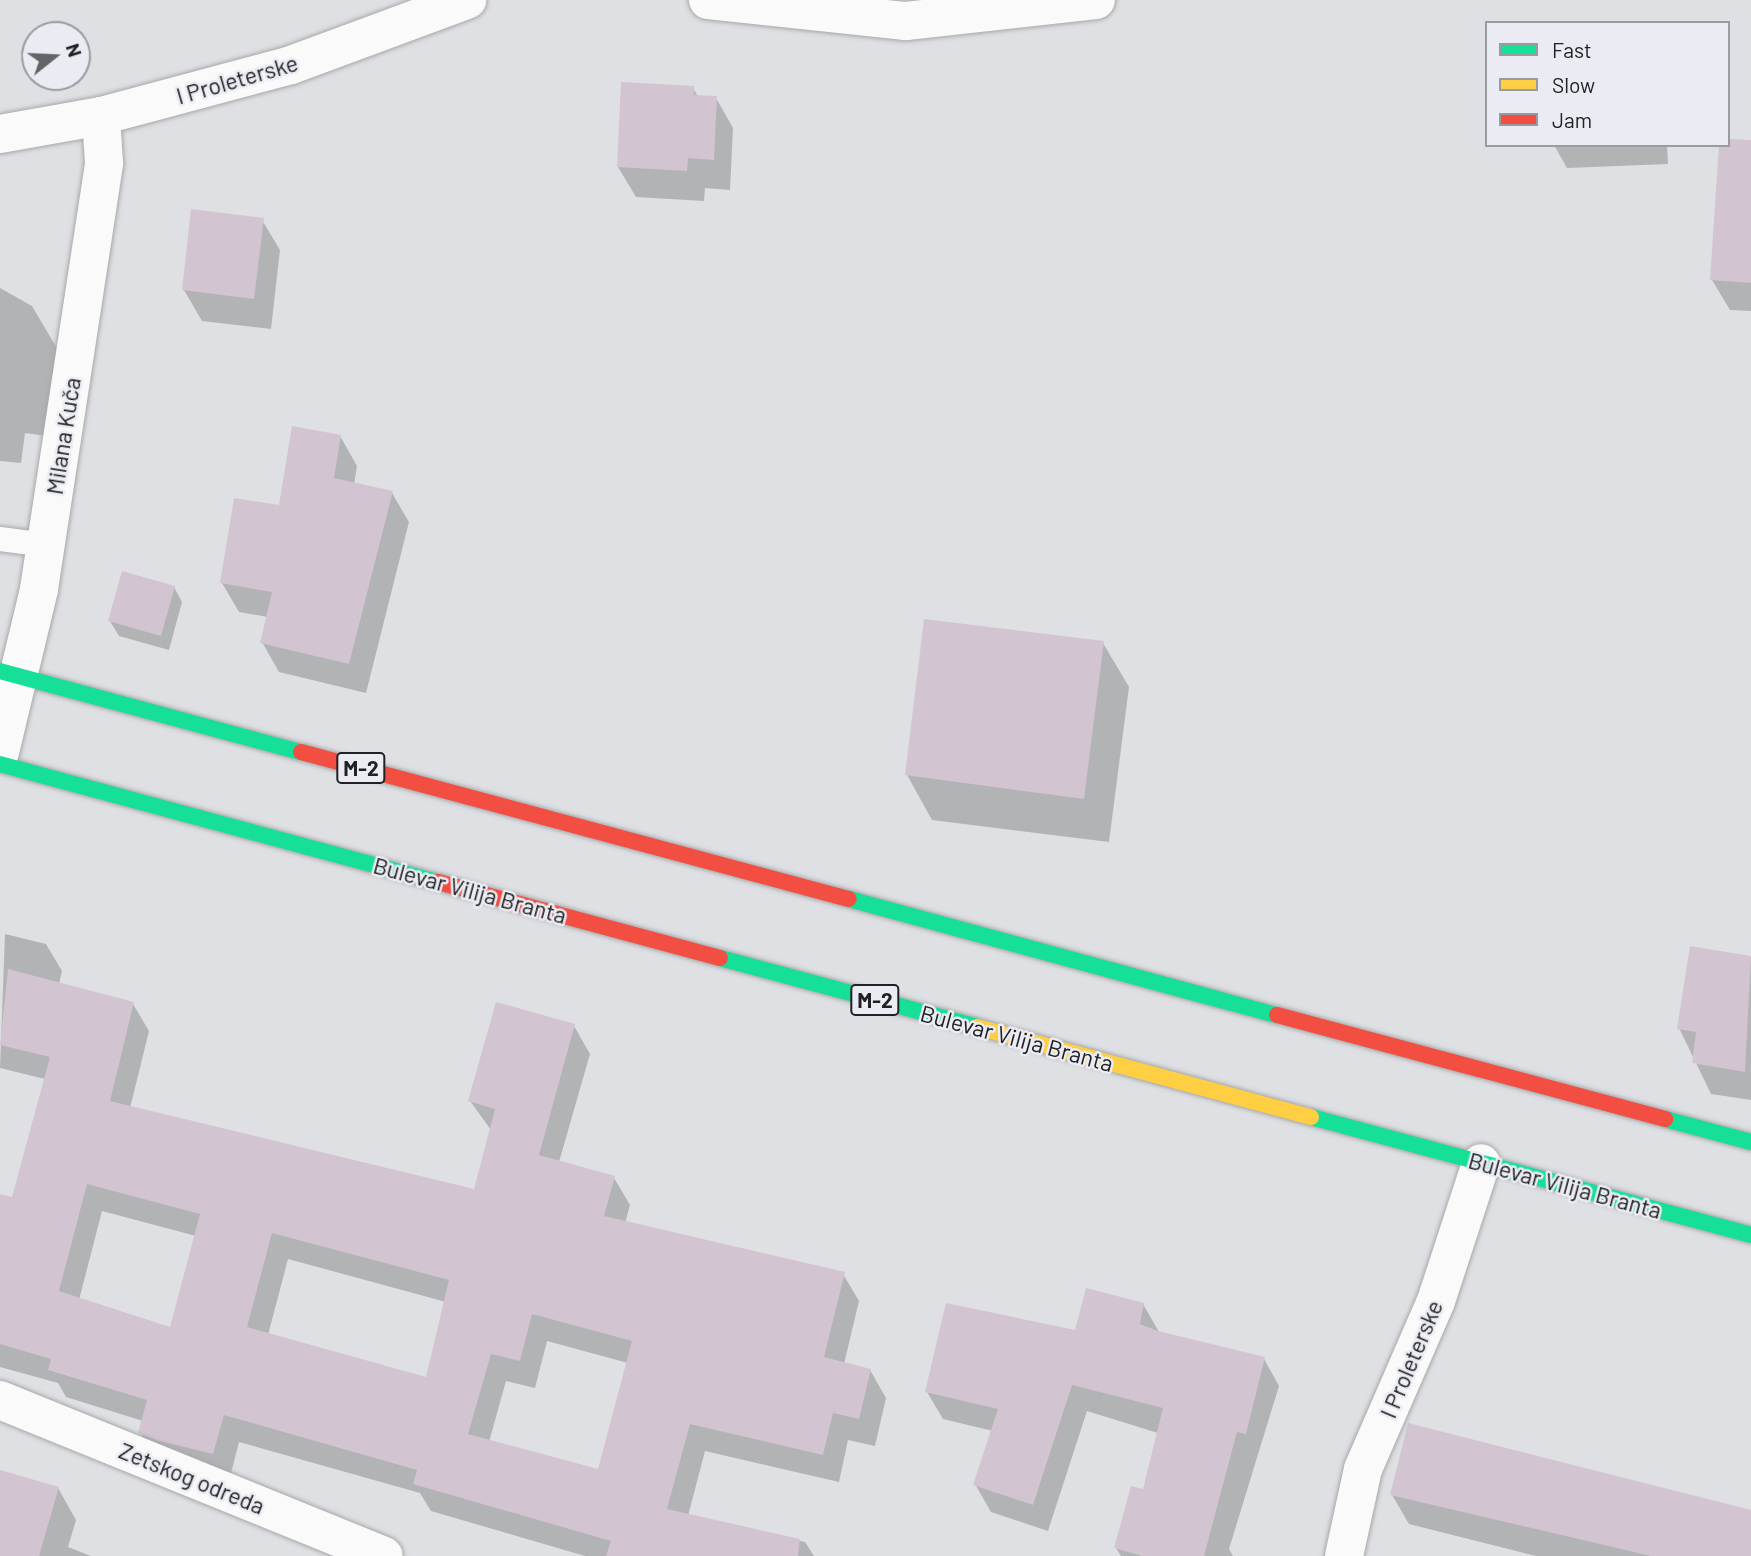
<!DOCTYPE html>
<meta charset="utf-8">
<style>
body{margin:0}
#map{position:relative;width:1751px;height:1556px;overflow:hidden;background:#dfe0e3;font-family:Barlow,sans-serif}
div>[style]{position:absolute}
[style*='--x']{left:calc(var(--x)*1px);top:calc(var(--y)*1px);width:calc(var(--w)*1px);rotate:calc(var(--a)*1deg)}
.shadow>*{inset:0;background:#0003}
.building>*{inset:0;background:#d2c4d0}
.roads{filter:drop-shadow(0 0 2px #a7a8aa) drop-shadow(0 0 2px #a7a8aa)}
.lane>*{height:24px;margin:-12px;padding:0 12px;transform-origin:12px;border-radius:12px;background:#fafafb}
.street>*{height:38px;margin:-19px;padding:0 19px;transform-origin:19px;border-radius:19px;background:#fafafb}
.fast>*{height:16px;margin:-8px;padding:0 8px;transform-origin:8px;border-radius:8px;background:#16e098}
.slow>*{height:16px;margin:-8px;padding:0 8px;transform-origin:8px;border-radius:8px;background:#ffcf43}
.jam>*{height:16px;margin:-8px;padding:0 8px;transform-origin:8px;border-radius:8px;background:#f24e42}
span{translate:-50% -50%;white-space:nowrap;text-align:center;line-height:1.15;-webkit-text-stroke:5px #ebecf3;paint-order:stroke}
.shield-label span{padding:2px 5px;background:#ebecf3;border:2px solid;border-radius:5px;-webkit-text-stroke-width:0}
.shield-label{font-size:21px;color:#202123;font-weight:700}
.street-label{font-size:23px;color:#202123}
.legend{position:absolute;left:1485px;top:21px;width:245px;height:126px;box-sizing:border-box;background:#ebecf3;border:2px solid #9a9ba0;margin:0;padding:9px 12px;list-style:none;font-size:21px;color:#202123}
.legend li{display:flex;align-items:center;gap:14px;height:35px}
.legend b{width:35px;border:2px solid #9a9ba0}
.north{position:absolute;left:21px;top:21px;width:70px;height:70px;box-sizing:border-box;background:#ebecf3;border:2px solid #9a9ba0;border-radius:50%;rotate:72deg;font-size:19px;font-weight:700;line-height:28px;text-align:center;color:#202123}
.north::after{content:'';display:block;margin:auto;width:24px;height:32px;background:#636466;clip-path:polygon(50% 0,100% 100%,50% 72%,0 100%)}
</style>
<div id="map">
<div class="shadow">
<div style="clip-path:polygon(693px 88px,698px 97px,716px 98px,733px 128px,730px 190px,705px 188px,704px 201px,636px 197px,618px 167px)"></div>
<div style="clip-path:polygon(1554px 145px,1667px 145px,1668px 164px,1567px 168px)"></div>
<div style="clip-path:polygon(1751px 195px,1751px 311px,1730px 310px,1712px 280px)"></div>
<div style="clip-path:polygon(262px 220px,280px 250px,271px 329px,202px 321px,184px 290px)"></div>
<div style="clip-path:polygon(0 288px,32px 306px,58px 350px,47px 436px,25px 433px,21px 463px,0 461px)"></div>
<div style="clip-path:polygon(340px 436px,357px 466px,354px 484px,392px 493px,409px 522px,366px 693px,279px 672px,262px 642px,268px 617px,239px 612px,222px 583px)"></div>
<div style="clip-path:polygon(174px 587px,182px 602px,169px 650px,119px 636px,110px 621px)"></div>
<div style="clip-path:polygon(1103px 643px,1129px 687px,1109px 842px,932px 820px,907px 775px)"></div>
<div style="clip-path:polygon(evenodd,5px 934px,46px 944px,62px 971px,59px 984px,133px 1004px,149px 1031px,130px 1108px,475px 1191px,491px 1130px,470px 1101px,574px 1026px,590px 1054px,559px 1162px,614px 1178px,630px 1205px,625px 1223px,843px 1274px,859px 1301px,844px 1364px,870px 1370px,886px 1398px,875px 1446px,848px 1440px,839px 1482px,705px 1451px,688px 1516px,805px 1542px,814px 1556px,585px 1556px,431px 1511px,420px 1493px,239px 1442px,229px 1481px,156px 1460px,140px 1432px,143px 1421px,66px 1397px,58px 1383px,0 1367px,0 1205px,13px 1200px,45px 1079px,0 1068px,5px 934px,102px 1211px,196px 1236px,171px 1329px,79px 1300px,102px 1211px,5px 934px,288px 1259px,446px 1302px,427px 1380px,268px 1335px,288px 1259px,5px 934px,547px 1341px,628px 1363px,599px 1471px,489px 1442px,506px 1381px,535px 1388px,547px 1341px)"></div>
<div style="clip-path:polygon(1691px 948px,1751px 957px,1751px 1100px,1711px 1094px,1679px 1028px)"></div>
<div style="clip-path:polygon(1143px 1304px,1159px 1332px,1264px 1359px,1279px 1386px,1229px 1549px,1233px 1556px,1121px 1556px,1116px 1548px,1144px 1491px,1158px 1433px,1087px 1411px,1048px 1531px,991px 1512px,975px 1484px,993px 1431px,943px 1419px,927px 1392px)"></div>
<div style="clip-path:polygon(0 1472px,58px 1488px,76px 1520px,68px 1547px,91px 1556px,0 1556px)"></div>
<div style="clip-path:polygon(1392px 1495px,1751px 1511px,1751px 1556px,1536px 1556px,1409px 1524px)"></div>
</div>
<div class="building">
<div style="clip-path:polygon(621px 82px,694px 86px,694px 95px,717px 96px,714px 160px,688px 158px,687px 171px,617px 167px)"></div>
<div style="clip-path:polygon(1728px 139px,1751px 140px,1751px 283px,1710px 280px,1719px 145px,1728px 145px)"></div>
<div style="clip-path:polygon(191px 209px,264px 218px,254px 299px,182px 290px)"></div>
<div style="clip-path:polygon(292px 426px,341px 435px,334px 478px,393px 491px,349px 664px,260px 643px,272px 592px,220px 583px,234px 498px,279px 505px)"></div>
<div style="clip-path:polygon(122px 571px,175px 586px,161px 636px,108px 621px)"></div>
<div style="clip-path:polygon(924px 619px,1104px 641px,1084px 799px,905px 775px)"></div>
<div style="clip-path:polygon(1690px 946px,1751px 956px,1745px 1072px,1692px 1063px,1696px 1032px,1677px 1029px)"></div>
<div style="clip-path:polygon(evenodd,8px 969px,134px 1002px,110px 1101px,474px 1189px,495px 1109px,468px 1101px,496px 1002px,575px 1024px,539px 1155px,615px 1176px,604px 1216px,845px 1272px,824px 1357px,871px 1369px,859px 1419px,833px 1413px,823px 1455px,690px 1424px,667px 1509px,800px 1539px,798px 1556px,606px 1556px,611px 1541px,413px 1484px,417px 1470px,224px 1415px,213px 1454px,156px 1440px,138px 1433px,147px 1400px,48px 1370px,51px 1359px,0 1344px,0 1194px,12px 1197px,50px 1057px,0 1045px,8px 969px,87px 1184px,200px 1214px,170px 1327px,59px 1291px,87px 1184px,8px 969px,272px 1233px,449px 1280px,426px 1377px,247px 1327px,272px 1233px,8px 969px,532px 1314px,632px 1341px,598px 1469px,468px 1434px,491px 1354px,520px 1361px,532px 1314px)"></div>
<div style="clip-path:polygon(1086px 1288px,1144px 1303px,1140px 1324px,1158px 1331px,1265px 1357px,1246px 1434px,1237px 1432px,1204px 1556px,1142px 1556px,1114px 1548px,1131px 1486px,1143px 1489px,1163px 1408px,1072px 1385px,1033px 1505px,973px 1485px,998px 1409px,925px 1392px,946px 1303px,1075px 1330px)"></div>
<div style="clip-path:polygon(1408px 1423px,1751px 1510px,1751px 1556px,1651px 1556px,1390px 1495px)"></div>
<div style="clip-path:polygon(0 1470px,59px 1487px,39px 1556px,0 1556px)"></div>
</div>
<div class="roads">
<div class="lane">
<div style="--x:0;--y:539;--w:46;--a:7.4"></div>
</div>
<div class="street">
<div style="--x:708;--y:0;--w:199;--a:6.1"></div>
<div style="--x:906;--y:21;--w:191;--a:-6.3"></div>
<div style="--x:0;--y:134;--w:103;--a:-10.1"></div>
<div style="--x:101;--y:116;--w:197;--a:-15"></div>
<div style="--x:291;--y:65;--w:188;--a:-20.3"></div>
<div style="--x:0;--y:752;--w:168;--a:-76.5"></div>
<div style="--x:39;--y:589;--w:431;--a:-81.3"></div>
<div style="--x:104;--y:163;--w:47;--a:-93.7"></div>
<div style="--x:0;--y:1400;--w:414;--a:22.1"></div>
<div style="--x:1344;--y:1556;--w:89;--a:-77.7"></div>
<div style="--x:1363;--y:1469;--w:183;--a:-66.5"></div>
<div style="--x:1436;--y:1301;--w:145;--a:-71.9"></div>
</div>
<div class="fast">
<div style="--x:0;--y:671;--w:312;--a:15.1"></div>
<div style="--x:0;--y:764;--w:454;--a:15.1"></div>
<div style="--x:849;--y:899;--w:443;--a:15.2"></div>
<div style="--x:720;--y:958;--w:266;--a:15"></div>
<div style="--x:1311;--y:1117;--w:456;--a:15"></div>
<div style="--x:1665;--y:1119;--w:89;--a:15"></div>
</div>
<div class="slow">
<div style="--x:977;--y:1027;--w:346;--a:15.1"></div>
</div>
<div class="jam">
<div style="--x:301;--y:752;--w:567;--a:15.02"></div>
<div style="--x:438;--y:882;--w:292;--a:15.1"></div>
<div style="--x:1277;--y:1015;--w:402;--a:15"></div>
</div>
</div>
<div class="shield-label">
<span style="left:361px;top:768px">M-2</span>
<span style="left:875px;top:1000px">M-2</span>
</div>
<div class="street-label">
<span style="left:237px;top:79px;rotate:-16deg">I Proleterske</span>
<span style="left:63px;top:436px;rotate:-81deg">Milana Kuča</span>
<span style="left:470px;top:890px;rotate:15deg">Bulevar Vilija Branta</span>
<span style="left:1017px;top:1038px;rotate:15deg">Bulevar Vilija Branta</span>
<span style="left:1565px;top:1185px;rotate:15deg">Bulevar Vilija Branta</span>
<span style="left:1411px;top:1359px;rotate:-67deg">I Proleterske</span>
<span style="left:192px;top:1478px;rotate:22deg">Zetskog odreda</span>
</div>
<ul class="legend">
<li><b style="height:9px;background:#16e098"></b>Fast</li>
<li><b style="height:9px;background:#ffcf43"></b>Slow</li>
<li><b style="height:9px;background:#f24e42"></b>Jam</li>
</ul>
<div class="north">N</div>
</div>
